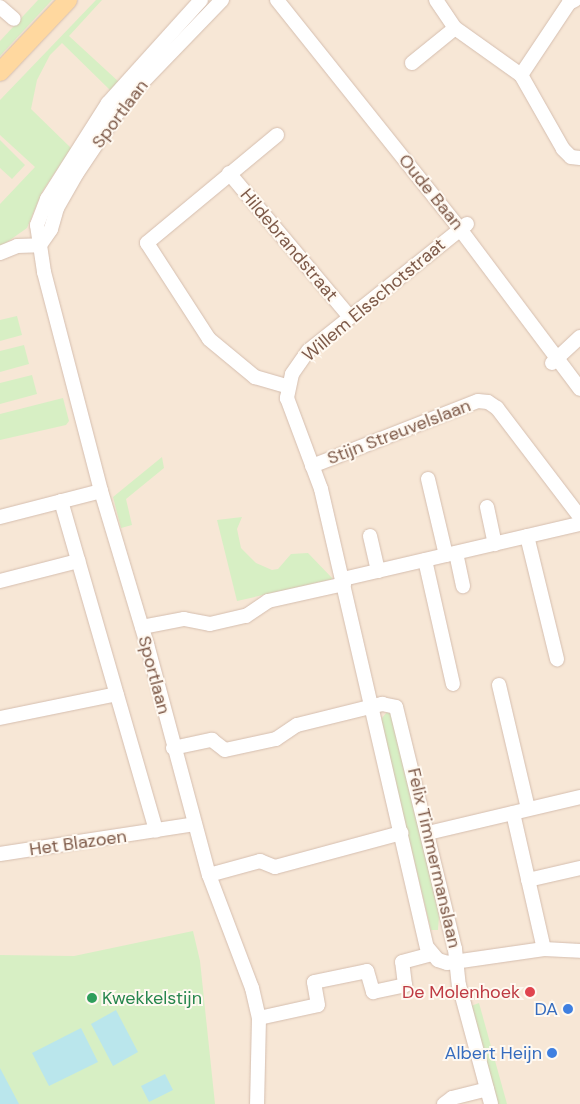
<!DOCTYPE html>
<style>
body{margin:0}
#map{position:relative;width:580px;height:1104px;overflow:hidden;background:#fff5e9;font-family:"DM Sans",sans-serif}
div>[style]{position:absolute}
[style*='--x']{left:calc(var(--x)*1px);top:calc(var(--y)*1px);width:calc(var(--w)*1px);rotate:calc(var(--a)*1deg)}
.residential>*{inset:0;background:#f7e7d6}
.green>*{inset:0;background:#d7efc4}
.water>*{inset:0;background:#bae6ec}
.roads{filter:drop-shadow(0 0 1px #d5beaf) drop-shadow(0 0 1px #d5beaf)}
.minor>*{height:14px;margin:-7px;padding:0 7px;transform-origin:7px;border-radius:7px;background:#fff}
.major>*{height:18px;margin:-9px;padding:0 9px;transform-origin:9px;border-radius:9px;background:#ffd89f}
.dots>*{width:14px;height:14px;translate:-50% -50%;box-sizing:border-box;border:2px solid #fff9f1;border-radius:50%}
span{translate:-50% -50%;white-space:nowrap;text-align:center;line-height:1.15;-webkit-text-stroke:4px #fff9f1;paint-order:stroke}
.street-label{font-size:18px;color:#7d5948}
.health-label{font-size:18px;color:#be3a42}
.right{translate:-100% -50%;text-align:right}
.leisure-label{font-size:18px;color:#27864d}
.left{translate:0 -50%;text-align:left}
.shop-label{font-size:18px;color:#366cbe}
</style>
<div id="map">
<div class="residential">
<div style="clip-path:polygon(0 0,580px 0,580px 1104px,0 1104px)"></div>
</div>
<div class="green">
<div style="clip-path:polygon(38px 0,52px 0,0 56px,0 41px)"></div>
<div style="clip-path:polygon(96px 0,102px 0,69px 36px,119px 82px,111px 91px,62px 43px,50px 55px,37px 80px,31px 109px,71px 148px,42px 192px,27px 228px,0 247px,0 204px,35px 167px,0 135px,0 100px)"></div>
<div style="clip-path:polygon(0 140px,25px 165px,12px 179px,0 168px)"></div>
<div style="clip-path:polygon(17px 316px,22px 335px,0 341px,0 320px)"></div>
<div style="clip-path:polygon(24px 345px,29px 364px,0 372px,0 351px)"></div>
<div style="clip-path:polygon(32px 375px,37px 394px,0 404px,0 383px)"></div>
<div style="clip-path:polygon(63px 398px,69px 421px,66px 425px,0 440px,0 414px)"></div>
<div style="clip-path:polygon(162px 457px,164px 468px,126px 499px,132px 525px,121px 528px,113px 497px)"></div>
<div style="clip-path:polygon(242px 517px,237px 529px,241px 548px,256px 563px,272px 570px,278px 569px,291px 554px,308px 553px,333px 579px,237px 601px,217px 520px)"></div>
<div style="clip-path:polygon(387px 712px,391px 714px,398px 735px,439px 916px,438px 930px,431px 930px,399px 798px,382px 724px,382px 718px)"></div>
<div style="clip-path:polygon(193px 931px,200px 961px,215px 1104px,0 1104px,0 955px,74px 956px)"></div>
<div style="clip-path:polygon(479px 1003px,507px 1104px,498px 1104px,471px 1006px)"></div>
</div>
<div class="water">
<div style="clip-path:polygon(116px 1010px,138px 1052px,113px 1066px,91px 1024px)"></div>
<div style="clip-path:polygon(81px 1028px,98px 1062px,49px 1086px,32px 1053px)"></div>
<div style="clip-path:polygon(0 1068px,19px 1104px,0 1104px)"></div>
<div style="clip-path:polygon(165px 1074px,173px 1090px,149px 1102px,141px 1086px)"></div>
</div>
<div class="roads">
<div class="minor">
<div style="--x:201;--y:0;--w:139;--a:132.1"></div>
<div style="--x:108;--y:103;--w:114;--a:122.4"></div>
<div style="--x:47;--y:199;--w:28;--a:111"></div>
<div style="--x:37;--y:225;--w:48;--a:81.5"></div>
<div style="--x:44;--y:272;--w:226;--a:75.4"></div>
<div style="--x:101;--y:491;--w:160;--a:73.3"></div>
<div style="--x:147;--y:644;--w:239;--a:75"></div>
<div style="--x:209;--y:875;--w:121;--a:69.2"></div>
<div style="--x:252;--y:988;--w:31;--a:77"></div>
<div style="--x:259;--y:1018;--w:86;--a:91.3"></div>
<div style="--x:277;--y:0;--w:293;--a:51.4"></div>
<div style="--x:460;--y:229;--w:200;--a:53.1"></div>
<div style="--x:436;--y:0;--w:34;--a:56"></div>
<div style="--x:455;--y:28;--w:81;--a:35.5"></div>
<div style="--x:521;--y:75;--w:85;--a:60.4"></div>
<div style="--x:563;--y:149;--w:11;--a:45"></div>
<div style="--x:571;--y:157;--w:9;--a:6"></div>
<div style="--x:0;--y:7;--w:18;--a:41"></div>
<div style="--x:412;--y:63;--w:55;--a:-39.1"></div>
<div style="--x:521;--y:75;--w:87;--a:-56.3"></div>
<div style="--x:569;--y:3;--w:7;--a:-27"></div>
<div style="--x:277;--y:135;--w:169;--a:140.3"></div>
<div style="--x:147;--y:243;--w:114;--a:57.1"></div>
<div style="--x:209;--y:339;--w:60;--a:39.6"></div>
<div style="--x:255;--y:377;--w:35;--a:16"></div>
<div style="--x:229;--y:173;--w:188;--a:50"></div>
<div style="--x:467;--y:224;--w:203;--a:141.4"></div>
<div style="--x:308;--y:351;--w:28;--a:125"></div>
<div style="--x:292;--y:374;--w:25;--a:102"></div>
<div style="--x:287;--y:398;--w:97;--a:69.5"></div>
<div style="--x:321;--y:489;--w:470;--a:77"></div>
<div style="--x:427;--y:947;--w:17;--a:50"></div>
<div style="--x:438;--y:960;--w:9;--a:18"></div>
<div style="--x:447;--y:963;--w:98;--a:-8.2"></div>
<div style="--x:544;--y:949;--w:36;--a:3"></div>
<div style="--x:40;--y:245;--w:19;--a:-55"></div>
<div style="--x:51;--y:229;--w:22;--a:-74"></div>
<div style="--x:57;--y:208;--w:40;--a:-60.3"></div>
<div style="--x:77;--y:173;--w:70;--a:-56.1"></div>
<div style="--x:116;--y:115;--w:36;--a:-52"></div>
<div style="--x:138;--y:87;--w:121;--a:-46"></div>
<div style="--x:0;--y:253;--w:18;--a:-22"></div>
<div style="--x:17;--y:246;--w:23;--a:-2"></div>
<div style="--x:552;--y:363;--w:38;--a:-43"></div>
<div style="--x:312;--y:466;--w:178;--a:-21.4"></div>
<div style="--x:478;--y:401;--w:10;--a:6"></div>
<div style="--x:488;--y:402;--w:11;--a:34"></div>
<div style="--x:497;--y:408;--w:137;--a:52.7"></div>
<div style="--x:428;--y:479;--w:78;--a:76.7"></div>
<div style="--x:61;--y:501;--w:343;--a:73.9"></div>
<div style="--x:487;--y:507;--w:38;--a:78"></div>
<div style="--x:0;--y:517;--w:104;--a:-14.4"></div>
<div style="--x:370;--y:536;--w:36;--a:77"></div>
<div style="--x:527;--y:536;--w:127;--a:76.3"></div>
<div style="--x:456;--y:553;--w:34;--a:78"></div>
<div style="--x:425;--y:560;--w:127;--a:77.3"></div>
<div style="--x:343;--y:579;--w:243;--a:-13.1"></div>
<div style="--x:0;--y:581;--w:81;--a:-14.4"></div>
<div style="--x:142;--y:627;--w:43;--a:-10.8"></div>
<div style="--x:184;--y:619;--w:26;--a:11"></div>
<div style="--x:210;--y:624;--w:37;--a:-13"></div>
<div style="--x:246;--y:616;--w:27;--a:-34"></div>
<div style="--x:268;--y:601;--w:78;--a:-12.6"></div>
<div style="--x:499;--y:685;--w:127;--a:76.8"></div>
<div style="--x:0;--y:718;--w:119;--a:-11.6"></div>
<div style="--x:173;--y:748;--w:40;--a:-12"></div>
<div style="--x:212;--y:740;--w:16;--a:38"></div>
<div style="--x:225;--y:750;--w:52;--a:-12.2"></div>
<div style="--x:276;--y:739;--w:25;--a:-34"></div>
<div style="--x:297;--y:725;--w:88;--a:-13.9"></div>
<div style="--x:382;--y:704;--w:14;--a:12"></div>
<div style="--x:396;--y:707;--w:249;--a:76.3"></div>
<div style="--x:455;--y:949;--w:36;--a:84"></div>
<div style="--x:459;--y:985;--w:123;--a:74.9"></div>
<div style="--x:513;--y:813;--w:139;--a:77.2"></div>
<div style="--x:428;--y:833;--w:156;--a:-13.3"></div>
<div style="--x:0;--y:854;--w:197;--a:-8.7"></div>
<div style="--x:209;--y:875;--w:53;--a:-15.4"></div>
<div style="--x:260;--y:861;--w:16;--a:22"></div>
<div style="--x:275;--y:867;--w:131;--a:-15.1"></div>
<div style="--x:528;--y:880;--w:53;--a:-13"></div>
<div style="--x:259;--y:1018;--w:60;--a:-12.4"></div>
<div style="--x:318;--y:1005;--w:23;--a:-100"></div>
<div style="--x:314;--y:982;--w:54;--a:-11.7"></div>
<div style="--x:367;--y:971;--w:22;--a:74"></div>
<div style="--x:373;--y:992;--w:33;--a:-12"></div>
<div style="--x:405;--y:985;--w:23;--a:-97"></div>
<div style="--x:402;--y:962;--w:31;--a:-15"></div>
<div style="--x:444;--y:1104;--w:10;--a:-37"></div>
<div style="--x:452;--y:1098;--w:36;--a:-14"></div>
</div>
<div class="major">
<div style="--x:0;--y:72;--w:99;--a:-46.6"></div>
</div>
</div>
<div class="dots">
<div style="left:530px;top:992px;background:#e0444e"></div>
<div style="left:92px;top:998px;background:#2e9e5b"></div>
<div style="left:568px;top:1009px;background:#3f7fe0"></div>
<div style="left:552px;top:1053px;background:#3f7fe0"></div>
</div>
<div class="street-label">
<span style="left:120px;top:114px;rotate:-53deg">Sportlaan</span>
<span style="left:431px;top:192px;rotate:51deg">Oude Baan</span>
<span style="left:289px;top:245px;rotate:50deg">Hildebrandstraat</span>
<span style="left:374px;top:300px;rotate:-40deg">Willem Elsschotstraat</span>
<span style="left:399px;top:432px;rotate:-21deg">Stijn Streuvelslaan</span>
<span style="left:154px;top:675px;rotate:75deg">Sportlaan</span>
<span style="left:78px;top:843px;rotate:-8deg">Het Blazoen</span>
<span style="left:434px;top:858px;rotate:77deg">Felix Timmermanslaan</span>
</div>
<div class="health-label">
<span class="right" style="left:520px;top:992px">De Molenhoek</span>
</div>
<div class="leisure-label">
<span class="left" style="left:102px;top:998px">Kwekkelstijn</span>
</div>
<div class="shop-label">
<span class="right" style="left:558px;top:1009px">DA</span>
<span class="right" style="left:542px;top:1053px">Albert Heijn</span>
</div>
</div>
